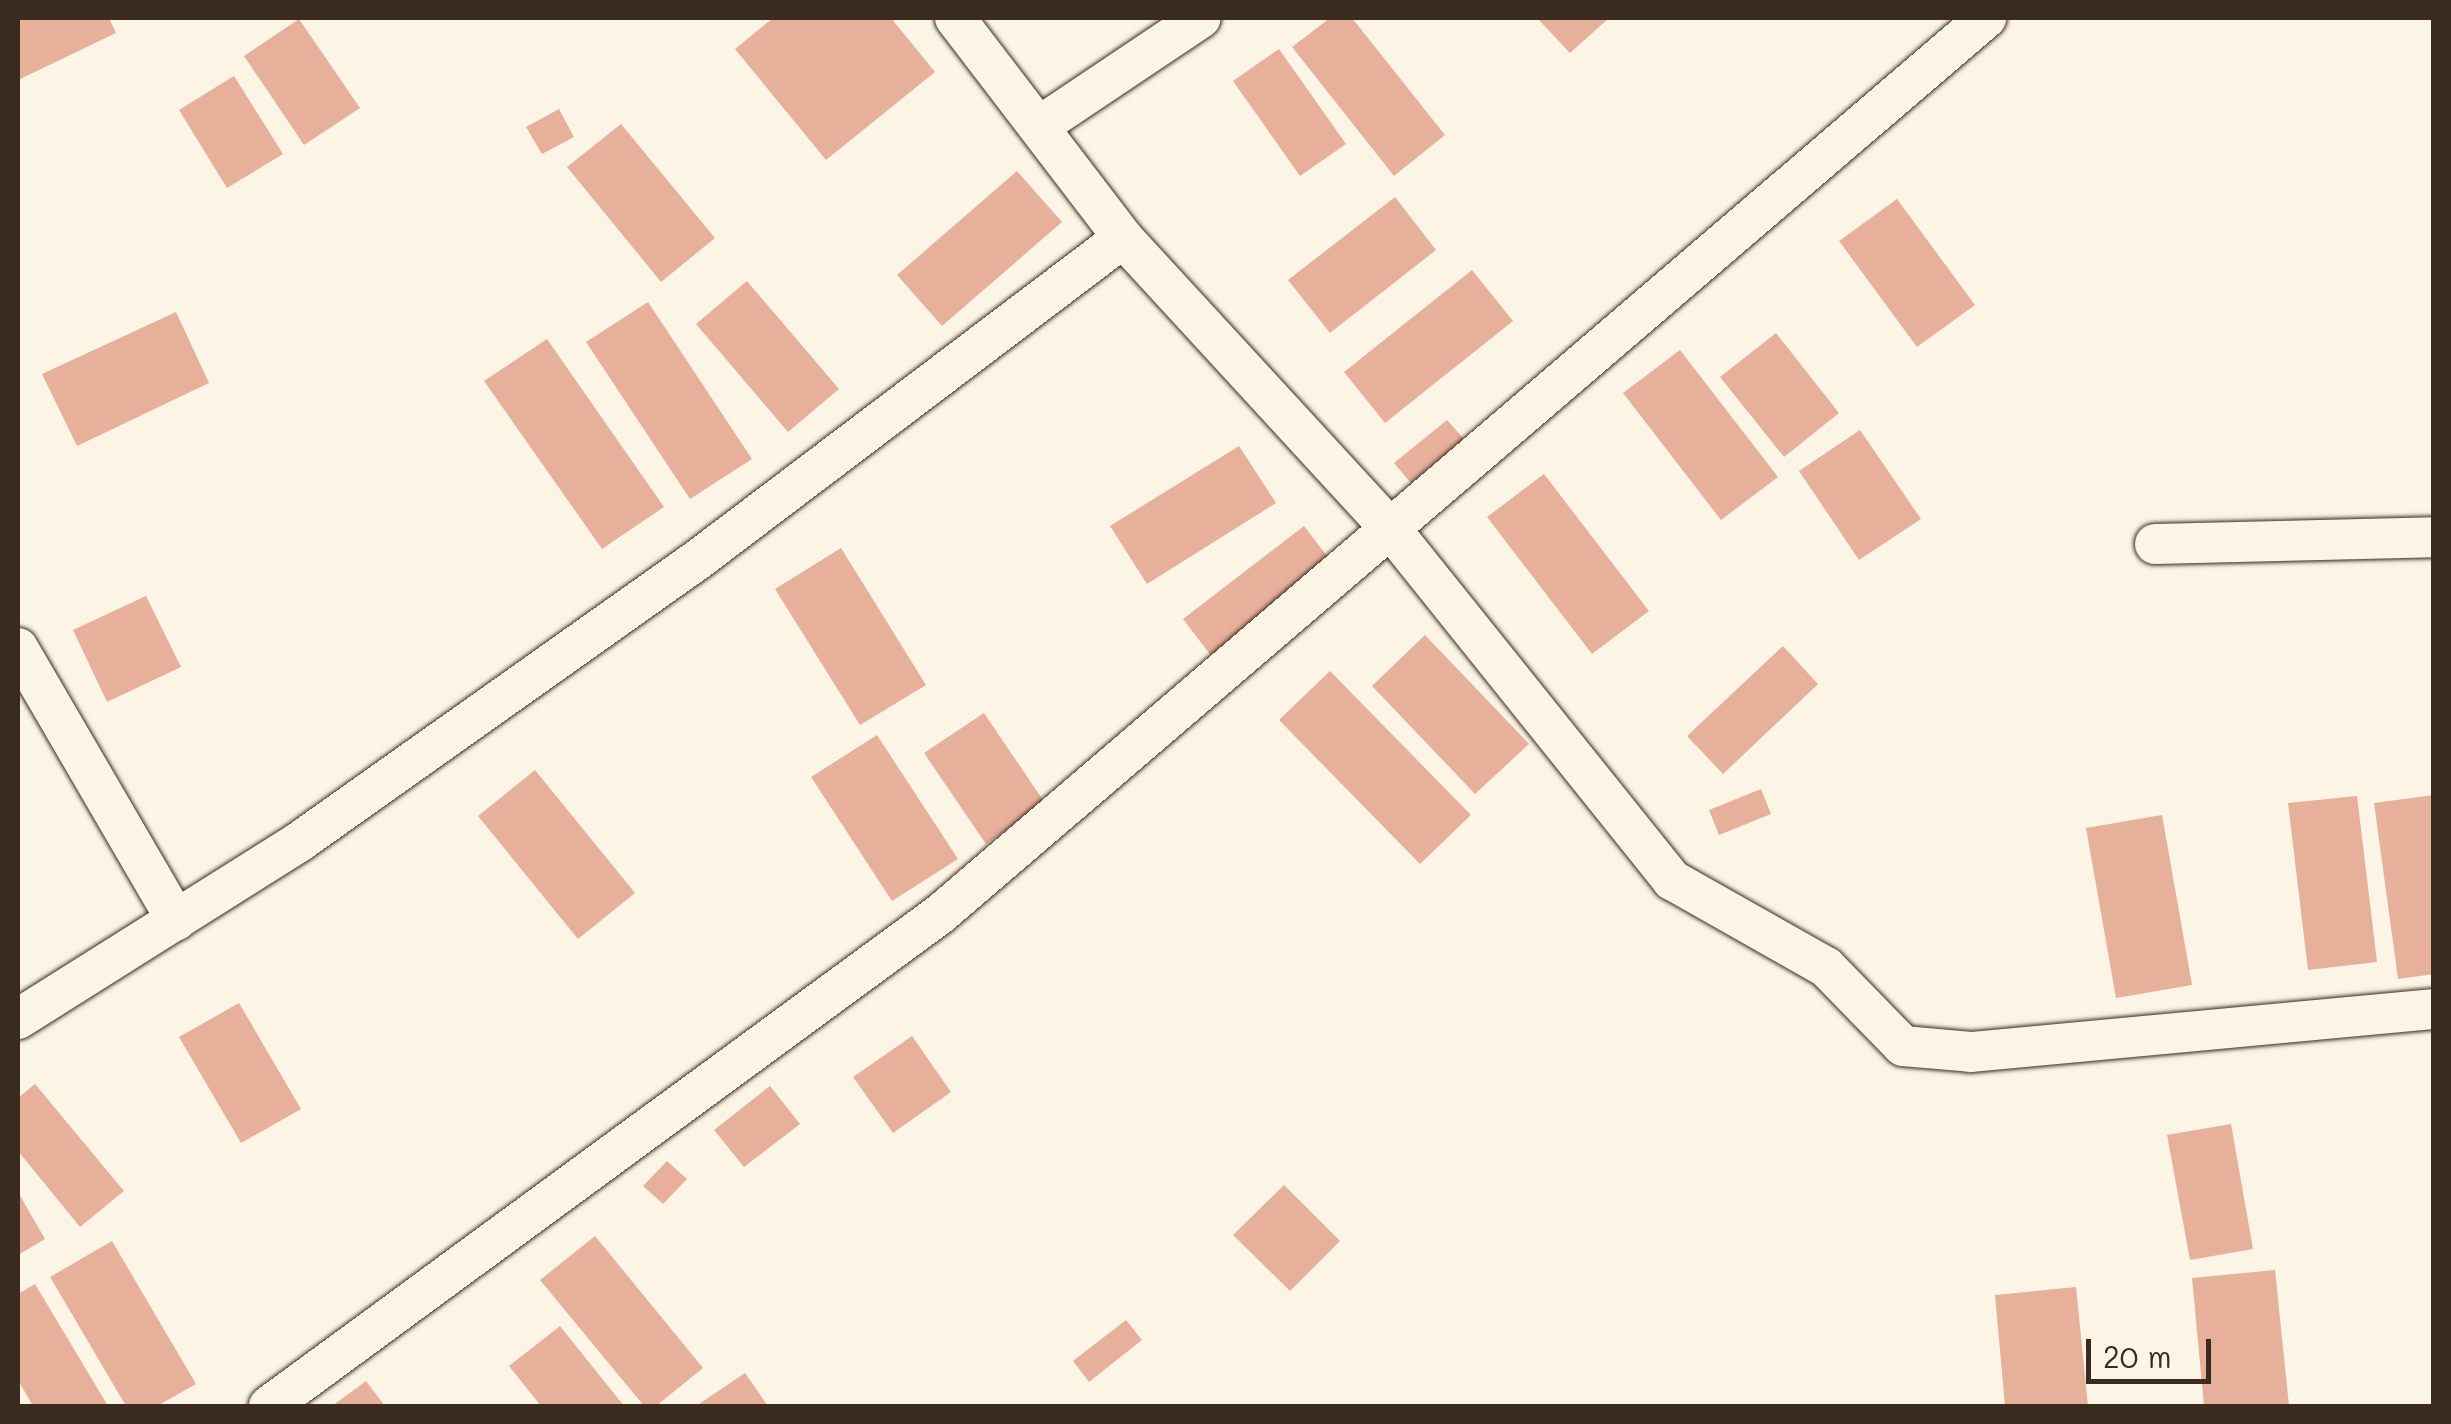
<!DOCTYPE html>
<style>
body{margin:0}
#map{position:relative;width:2451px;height:1424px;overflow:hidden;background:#fcf5e5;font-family:Mali,sans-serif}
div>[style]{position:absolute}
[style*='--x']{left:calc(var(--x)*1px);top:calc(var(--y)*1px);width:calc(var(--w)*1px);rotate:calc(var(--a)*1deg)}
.building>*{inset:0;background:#e6b09b}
.roads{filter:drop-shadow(0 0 2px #3b2a1e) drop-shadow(0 0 2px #3b2a1e)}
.street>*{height:40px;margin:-20px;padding:0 20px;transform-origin:20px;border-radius:20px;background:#fcf5e5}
span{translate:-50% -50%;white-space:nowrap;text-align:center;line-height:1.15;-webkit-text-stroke:9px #fcf5e5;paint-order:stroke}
.frame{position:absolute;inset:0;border:20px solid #3b2a1e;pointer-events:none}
.scale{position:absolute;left:2086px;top:1339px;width:125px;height:45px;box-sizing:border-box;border:5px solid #3b2a1e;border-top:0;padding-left:12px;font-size:30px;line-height:35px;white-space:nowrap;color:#3b2a1e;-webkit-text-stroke:8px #fcf5e5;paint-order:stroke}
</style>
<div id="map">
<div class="building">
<div style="clip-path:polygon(18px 18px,109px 18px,116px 33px,18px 80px)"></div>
<div style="clip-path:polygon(773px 18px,891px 18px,935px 72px,826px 160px,735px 49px)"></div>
<div style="clip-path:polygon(1330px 18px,1352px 18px,1445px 135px,1394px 176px,1292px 47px)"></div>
<div style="clip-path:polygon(1537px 18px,1609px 18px,1570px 53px)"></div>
<div style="clip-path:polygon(299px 19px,360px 108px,304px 145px,244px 56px)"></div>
<div style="clip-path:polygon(1279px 49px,1346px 144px,1300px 176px,1233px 81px)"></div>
<div style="clip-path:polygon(234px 76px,283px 154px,227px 188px,179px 110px)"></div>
<div style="clip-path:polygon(559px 109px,574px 137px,542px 154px,526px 127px)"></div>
<div style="clip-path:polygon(621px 124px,715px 238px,661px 282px,567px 167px)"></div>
<div style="clip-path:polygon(1017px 171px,1062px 222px,942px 326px,897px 275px)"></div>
<div style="clip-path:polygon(1395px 197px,1436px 250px,1330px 333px,1288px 280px)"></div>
<div style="clip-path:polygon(1897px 199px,1975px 305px,1917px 347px,1839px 241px)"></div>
<div style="clip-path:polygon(1472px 270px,1513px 321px,1385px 423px,1344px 372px)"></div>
<div style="clip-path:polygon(747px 281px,839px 389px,788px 432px,696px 324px)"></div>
<div style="clip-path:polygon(648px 302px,752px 459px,690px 499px,586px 342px)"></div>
<div style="clip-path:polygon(176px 312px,209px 383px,77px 446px,42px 374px)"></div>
<div style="clip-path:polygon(1776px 333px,1839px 413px,1784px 457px,1720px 377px)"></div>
<div style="clip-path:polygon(547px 339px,664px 507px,602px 549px,484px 381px)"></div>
<div style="clip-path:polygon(1680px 350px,1778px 477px,1721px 520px,1623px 393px)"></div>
<div style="clip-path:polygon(1447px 420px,1464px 439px,1411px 483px,1394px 463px)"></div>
<div style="clip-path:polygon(1860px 430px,1921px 519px,1859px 560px,1799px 471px)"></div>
<div style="clip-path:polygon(1239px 446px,1276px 503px,1147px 584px,1110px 526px)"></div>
<div style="clip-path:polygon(1544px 474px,1649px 611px,1592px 654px,1487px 517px)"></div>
<div style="clip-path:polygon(1304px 526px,1344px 578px,1222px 670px,1183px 619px)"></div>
<div style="clip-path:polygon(841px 548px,926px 685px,860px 725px,775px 589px)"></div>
<div style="clip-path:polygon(146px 596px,181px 667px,107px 702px,73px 630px)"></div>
<div style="clip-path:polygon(1425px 635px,1529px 744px,1475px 794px,1372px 686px)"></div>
<div style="clip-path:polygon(1783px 646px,1818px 684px,1723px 774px,1687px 736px)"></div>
<div style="clip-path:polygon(1330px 671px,1471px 815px,1420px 864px,1279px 720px)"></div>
<div style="clip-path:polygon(984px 713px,1045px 803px,986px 844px,924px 753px)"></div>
<div style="clip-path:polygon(877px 735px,958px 859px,892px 901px,811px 777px)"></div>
<div style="clip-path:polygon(535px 770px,635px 893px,578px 939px,478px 816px)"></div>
<div style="clip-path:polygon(1761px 789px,1771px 814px,1719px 835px,1709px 810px)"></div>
<div style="clip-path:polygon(2434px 795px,2434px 974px,2398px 979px,2374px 803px)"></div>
<div style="clip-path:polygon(2357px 796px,2377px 962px,2308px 970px,2288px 803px)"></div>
<div style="clip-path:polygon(2162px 815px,2192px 985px,2116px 998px,2086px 828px)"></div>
<div style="clip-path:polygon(239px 1003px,301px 1109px,241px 1143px,179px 1037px)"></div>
<div style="clip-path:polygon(912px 1036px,951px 1092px,893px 1133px,853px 1077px)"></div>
<div style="clip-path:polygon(35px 1084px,124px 1191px,80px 1227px,18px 1151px,18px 1098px)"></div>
<div style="clip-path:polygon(770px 1086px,800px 1124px,744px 1167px,714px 1130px)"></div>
<div style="clip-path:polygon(2231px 1124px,2253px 1249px,2190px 1260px,2167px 1135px)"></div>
<div style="clip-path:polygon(667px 1161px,687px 1179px,663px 1204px,643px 1186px)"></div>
<div style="clip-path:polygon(1284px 1185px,1340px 1241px,1290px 1291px,1233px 1235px)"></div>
<div style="clip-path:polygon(18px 1192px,45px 1239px,18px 1255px)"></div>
<div style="clip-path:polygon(595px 1236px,703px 1368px,656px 1406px,644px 1406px,540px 1280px)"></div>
<div style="clip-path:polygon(112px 1241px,196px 1384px,157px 1406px,126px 1406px,50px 1277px)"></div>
<div style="clip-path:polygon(2275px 1270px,2289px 1406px,2204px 1406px,2192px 1278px)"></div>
<div style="clip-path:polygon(35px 1284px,108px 1406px,33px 1406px,18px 1380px,18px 1294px)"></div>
<div style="clip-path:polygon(2076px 1287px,2088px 1406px,2005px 1406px,1995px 1295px)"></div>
<div style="clip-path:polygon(1126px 1320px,1142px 1340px,1089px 1382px,1073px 1361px)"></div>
<div style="clip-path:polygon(560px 1326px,624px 1406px,541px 1406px,509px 1366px)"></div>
<div style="clip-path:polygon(745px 1373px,768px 1406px,696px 1406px)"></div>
<div style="clip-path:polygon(366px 1381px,385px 1406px,332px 1406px)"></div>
</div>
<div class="roads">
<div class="street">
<div style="--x:955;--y:18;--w:277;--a:52.6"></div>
<div style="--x:1123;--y:238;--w:394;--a:47.4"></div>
<div style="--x:1390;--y:528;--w:451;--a:51.3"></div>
<div style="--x:1672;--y:880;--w:177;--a:29.5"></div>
<div style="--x:1826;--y:967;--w:110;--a:45.7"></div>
<div style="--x:1903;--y:1046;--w:68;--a:5"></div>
<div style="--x:1971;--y:1052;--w:465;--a:-5.3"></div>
<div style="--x:1041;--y:125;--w:192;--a:-33.8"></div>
<div style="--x:2155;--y:544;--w:279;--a:-1.4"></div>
<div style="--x:18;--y:648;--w:315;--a:59.8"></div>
<div style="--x:18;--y:1019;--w:332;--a:-32.2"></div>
<div style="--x:299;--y:842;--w:491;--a:-35.3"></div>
<div style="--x:700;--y:558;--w:530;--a:-37.11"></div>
<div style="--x:269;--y:1406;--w:831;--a:-36.24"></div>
<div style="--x:939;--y:915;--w:1379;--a:-40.59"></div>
</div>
</div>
<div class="frame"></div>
<div class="scale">20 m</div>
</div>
